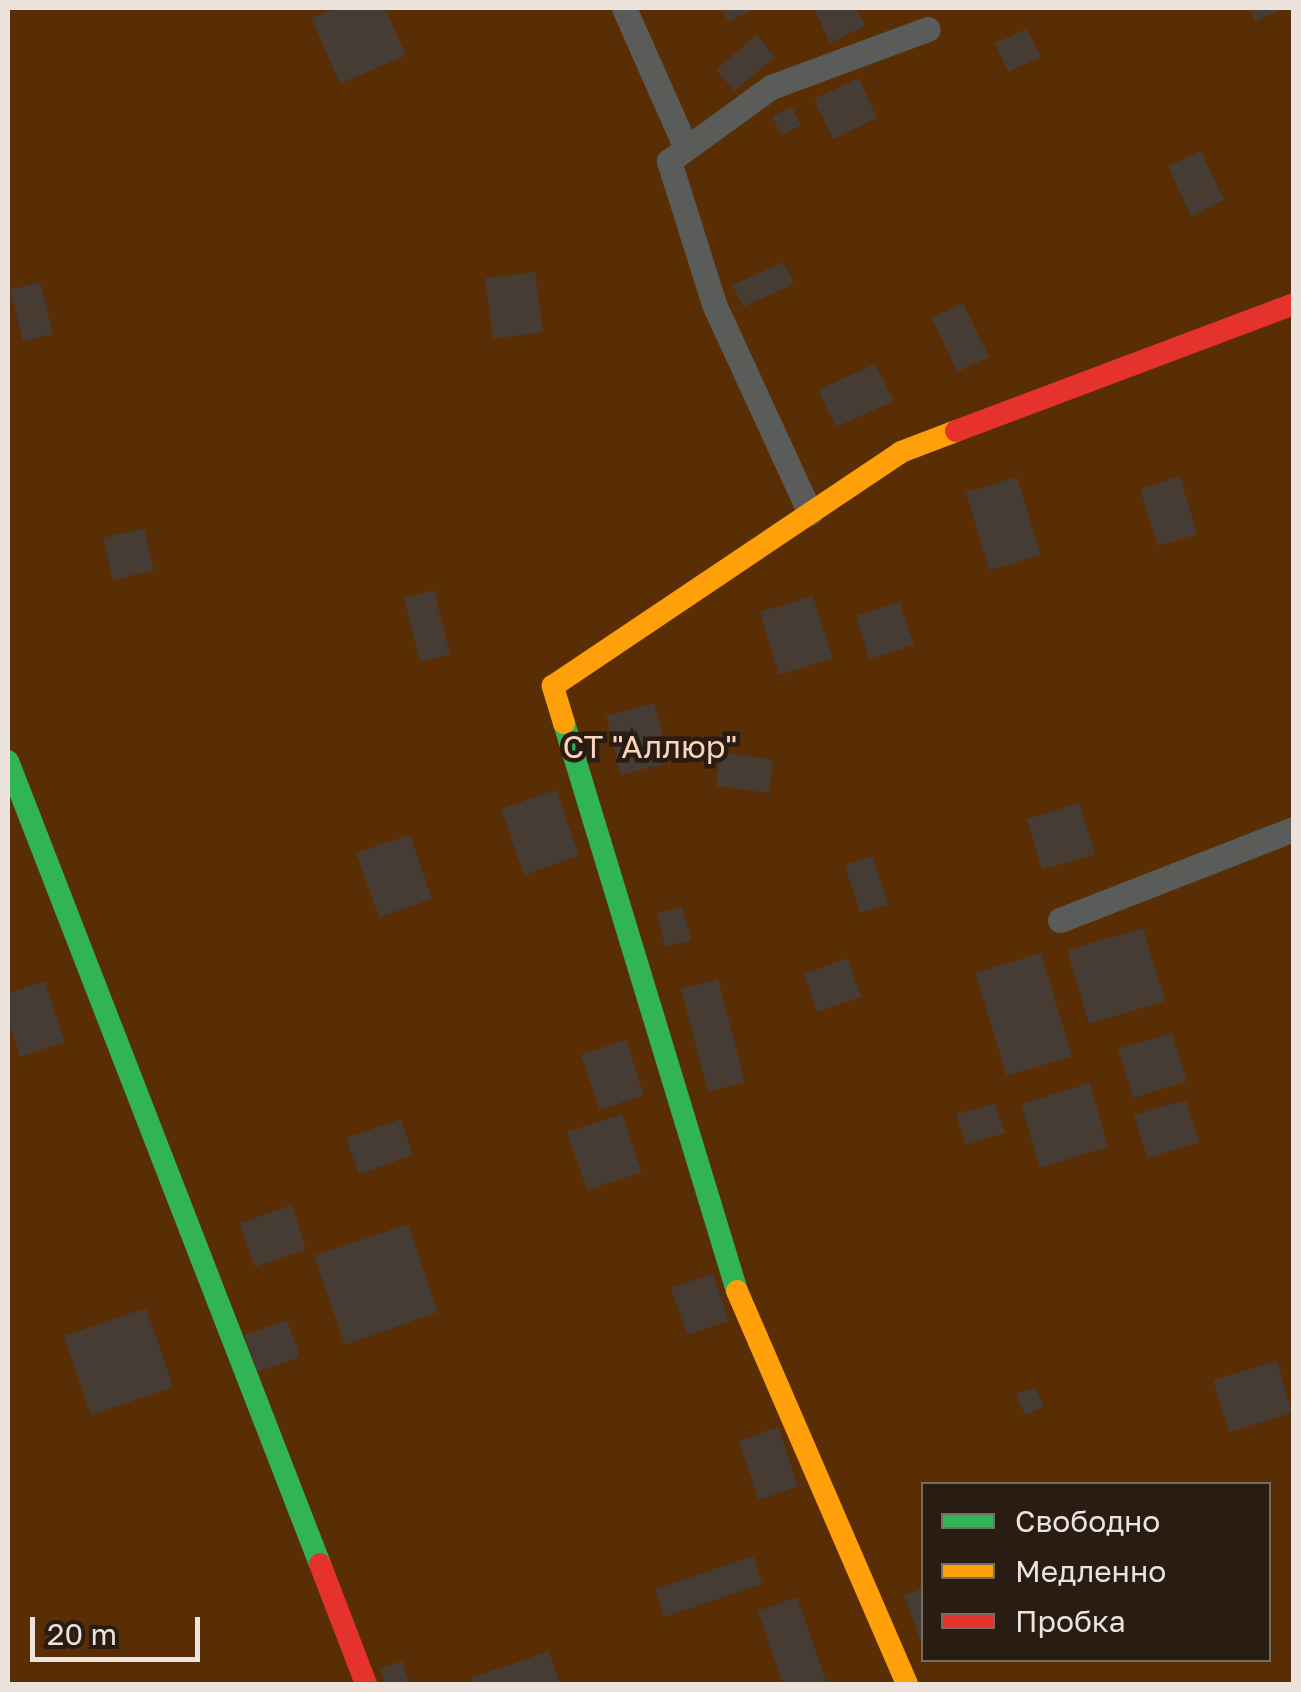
<!DOCTYPE html>
<meta charset="utf-8">
<style>
body{margin:0}
#map{position:relative;width:1301px;height:1692px;overflow:hidden;background:#241d18;font-family:"Golos Text",sans-serif}
div>[style]{position:absolute}
[style*='--x']{left:calc(var(--x)*1px);top:calc(var(--y)*1px);width:calc(var(--w)*1px);rotate:calc(var(--a)*1deg)}
.green>*{inset:0;background:#592e04}
.building>*{inset:0;background:#463c34}
.lane>*{height:25px;margin:-12.5px;padding:0 12.5px;transform-origin:12.5px;border-radius:12.5px;background:#5a5c5a}
.fast>*{height:22px;margin:-11px;padding:0 11px;transform-origin:11px;border-radius:11px;background:#30b455}
.slow>*{height:22px;margin:-11px;padding:0 11px;transform-origin:11px;border-radius:11px;background:#ff9f0a}
.jam>*{height:22px;margin:-11px;padding:0 11px;transform-origin:11px;border-radius:11px;background:#e5322d}
span{translate:-50% -50%;white-space:nowrap;text-align:center;line-height:1.15;-webkit-text-stroke:9px #291c13;paint-order:stroke}
.park-label{font-size:32px;color:#fbd4b9}
.frame{position:absolute;inset:0;border:10px solid #ede3dd;pointer-events:none}
.legend{position:absolute;left:921px;top:1482px;width:350px;height:180px;box-sizing:border-box;background:#291c13;border:2px solid #776c64;margin:0;padding:12px 18px;list-style:none;font-size:30px;color:#ede3dd}
.legend li{display:flex;align-items:center;gap:20px;height:50px}
.legend b{width:50px;border:2px solid #776c64}
.scale{position:absolute;left:30px;top:1617px;width:170px;height:45px;box-sizing:border-box;border:5px solid #ede3dd;border-top:0;padding-left:12px;font-size:30px;line-height:35px;white-space:nowrap;color:#ede3dd;-webkit-text-stroke:8px #291c13;paint-order:stroke}
</style>
<div id="map">
<div class="green">
<div style="clip-path:polygon(evenodd,8px 8px,1293px 8px,1293px 1684px,8px 1684px,8px 8px,924px 1484px,1268px 1484px,1268px 1660px,924px 1660px,924px 1484px)"></div>
</div>
<div class="building">
<div style="clip-path:polygon(336px 8px,385px 8px,406px 55px,340px 84px,311px 18px)"></div>
<div style="clip-path:polygon(721px 8px,758px 8px,728px 21px)"></div>
<div style="clip-path:polygon(814px 8px,856px 8px,865px 26px,830px 43px)"></div>
<div style="clip-path:polygon(1249px 8px,1285px 8px,1255px 21px)"></div>
<div style="clip-path:polygon(1027px 29px,1041px 57px,1008px 72px,995px 43px)"></div>
<div style="clip-path:polygon(757px 35px,775px 57px,734px 91px,716px 69px)"></div>
<div style="clip-path:polygon(859px 78px,877px 118px,833px 139px,814px 99px)"></div>
<div style="clip-path:polygon(792px 107px,801px 125px,781px 135px,772px 116px)"></div>
<div style="clip-path:polygon(1201px 151px,1224px 200px,1191px 216px,1168px 166px)"></div>
<div style="clip-path:polygon(783px 262px,794px 284px,743px 307px,733px 285px)"></div>
<div style="clip-path:polygon(535px 272px,543px 332px,493px 339px,485px 278px)"></div>
<div style="clip-path:polygon(40px 282px,53px 334px,23px 341px,10px 290px)"></div>
<div style="clip-path:polygon(963px 303px,989px 357px,957px 372px,932px 318px)"></div>
<div style="clip-path:polygon(875px 364px,894px 401px,836px 427px,818px 390px)"></div>
<div style="clip-path:polygon(1180px 476px,1197px 534px,1158px 546px,1140px 489px)"></div>
<div style="clip-path:polygon(1017px 477px,1041px 555px,989px 570px,966px 492px)"></div>
<div style="clip-path:polygon(144px 528px,154px 570px,113px 580px,103px 538px)"></div>
<div style="clip-path:polygon(434px 590px,450px 654px,420px 662px,404px 598px)"></div>
<div style="clip-path:polygon(813px 596px,833px 658px,779px 675px,760px 612px)"></div>
<div style="clip-path:polygon(900px 602px,914px 645px,869px 659px,856px 615px)"></div>
<div style="clip-path:polygon(654px 703px,670px 762px,621px 775px,606px 716px)"></div>
<div style="clip-path:polygon(720px 752px,773px 760px,769px 793px,716px 786px)"></div>
<div style="clip-path:polygon(556px 790px,579px 856px,524px 875px,501px 809px)"></div>
<div style="clip-path:polygon(1079px 803px,1095px 854px,1042px 870px,1027px 819px)"></div>
<div style="clip-path:polygon(410px 835px,432px 899px,379px 917px,356px 853px)"></div>
<div style="clip-path:polygon(873px 856px,888px 904px,860px 913px,845px 865px)"></div>
<div style="clip-path:polygon(682px 907px,691px 940px,665px 947px,657px 913px)"></div>
<div style="clip-path:polygon(1143px 928px,1165px 1001px,1089px 1024px,1067px 950px)"></div>
<div style="clip-path:polygon(1041px 953px,1072px 1056px,1007px 1076px,975px 973px)"></div>
<div style="clip-path:polygon(848px 958px,861px 997px,817px 1012px,804px 974px)"></div>
<div style="clip-path:polygon(718px 979px,745px 1082px,708px 1092px,681px 989px)"></div>
<div style="clip-path:polygon(45px 981px,65px 1042px,20px 1057px,8px 1021px,8px 993px)"></div>
<div style="clip-path:polygon(1172px 1033px,1187px 1081px,1133px 1098px,1118px 1049px)"></div>
<div style="clip-path:polygon(626px 1040px,644px 1095px,600px 1110px,581px 1055px)"></div>
<div style="clip-path:polygon(1090px 1083px,1108px 1147px,1040px 1168px,1021px 1104px)"></div>
<div style="clip-path:polygon(1186px 1100px,1199px 1142px,1147px 1158px,1134px 1115px)"></div>
<div style="clip-path:polygon(995px 1103px,1005px 1133px,966px 1145px,956px 1114px)"></div>
<div style="clip-path:polygon(622px 1114px,642px 1172px,587px 1190px,567px 1132px)"></div>
<div style="clip-path:polygon(401px 1119px,413px 1155px,359px 1174px,346px 1138px)"></div>
<div style="clip-path:polygon(292px 1205px,306px 1249px,255px 1267px,240px 1223px)"></div>
<div style="clip-path:polygon(408px 1224px,438px 1312px,345px 1345px,314px 1256px)"></div>
<div style="clip-path:polygon(713px 1273px,729px 1321px,687px 1335px,671px 1288px)"></div>
<div style="clip-path:polygon(146px 1308px,173px 1387px,91px 1415px,64px 1336px)"></div>
<div style="clip-path:polygon(287px 1320px,300px 1357px,257px 1372px,244px 1335px)"></div>
<div style="clip-path:polygon(1277px 1361px,1292px 1413px,1229px 1432px,1213px 1380px)"></div>
<div style="clip-path:polygon(1035px 1387px,1044px 1407px,1025px 1415px,1016px 1394px)"></div>
<div style="clip-path:polygon(778px 1427px,798px 1486px,759px 1500px,738px 1441px)"></div>
<div style="clip-path:polygon(753px 1556px,762px 1584px,665px 1617px,655px 1589px)"></div>
<div style="clip-path:polygon(924px 1588px,924px 1647px,923px 1647px,904px 1595px)"></div>
<div style="clip-path:polygon(797px 1597px,827px 1684px,783px 1684px,758px 1611px)"></div>
<div style="clip-path:polygon(549px 1651px,560px 1684px,473px 1684px,471px 1678px)"></div>
<div style="clip-path:polygon(402px 1661px,410px 1684px,385px 1684px,380px 1668px)"></div>
</div>
<div class="lane">
<div style="--x:624;--y:8;--w:153;--a:66.1"></div>
<div style="--x:810;--y:513;--w:230;--a:-114.7"></div>
<div style="--x:714;--y:304;--w:150;--a:-107.5"></div>
<div style="--x:669;--y:161;--w:126;--a:-36"></div>
<div style="--x:771;--y:87;--w:167;--a:-20.3"></div>
<div style="--x:1060;--y:920;--w:251;--a:-21.3"></div>
</div>
<div class="fast">
<div style="--x:564;--y:723;--w:594;--a:73.06"></div>
<div style="--x:8;--y:761;--w:861;--a:68.77"></div>
</div>
<div class="slow">
<div style="--x:564;--y:723;--w:39;--a:-107"></div>
<div style="--x:553;--y:686;--w:419;--a:-33.9"></div>
<div style="--x:901;--y:452;--w:59;--a:-20.9"></div>
<div style="--x:737;--y:1291;--w:428;--a:66.6"></div>
</div>
<div class="jam">
<div style="--x:956;--y:431;--w:361;--a:-20.6"></div>
<div style="--x:320;--y:1564;--w:129;--a:69"></div>
</div>
<div class="park-label">
<span style="left:650px;top:746px">СТ "Аллюр"</span>
</div>
<div class="frame"></div>
<ul class="legend">
<li><b style="height:12px;background:#30b455"></b>Свободно</li>
<li><b style="height:12px;background:#ff9f0a"></b>Медленно</li>
<li><b style="height:12px;background:#e5322d"></b>Пробка</li>
</ul>
<div class="scale">20 m</div>
</div>
